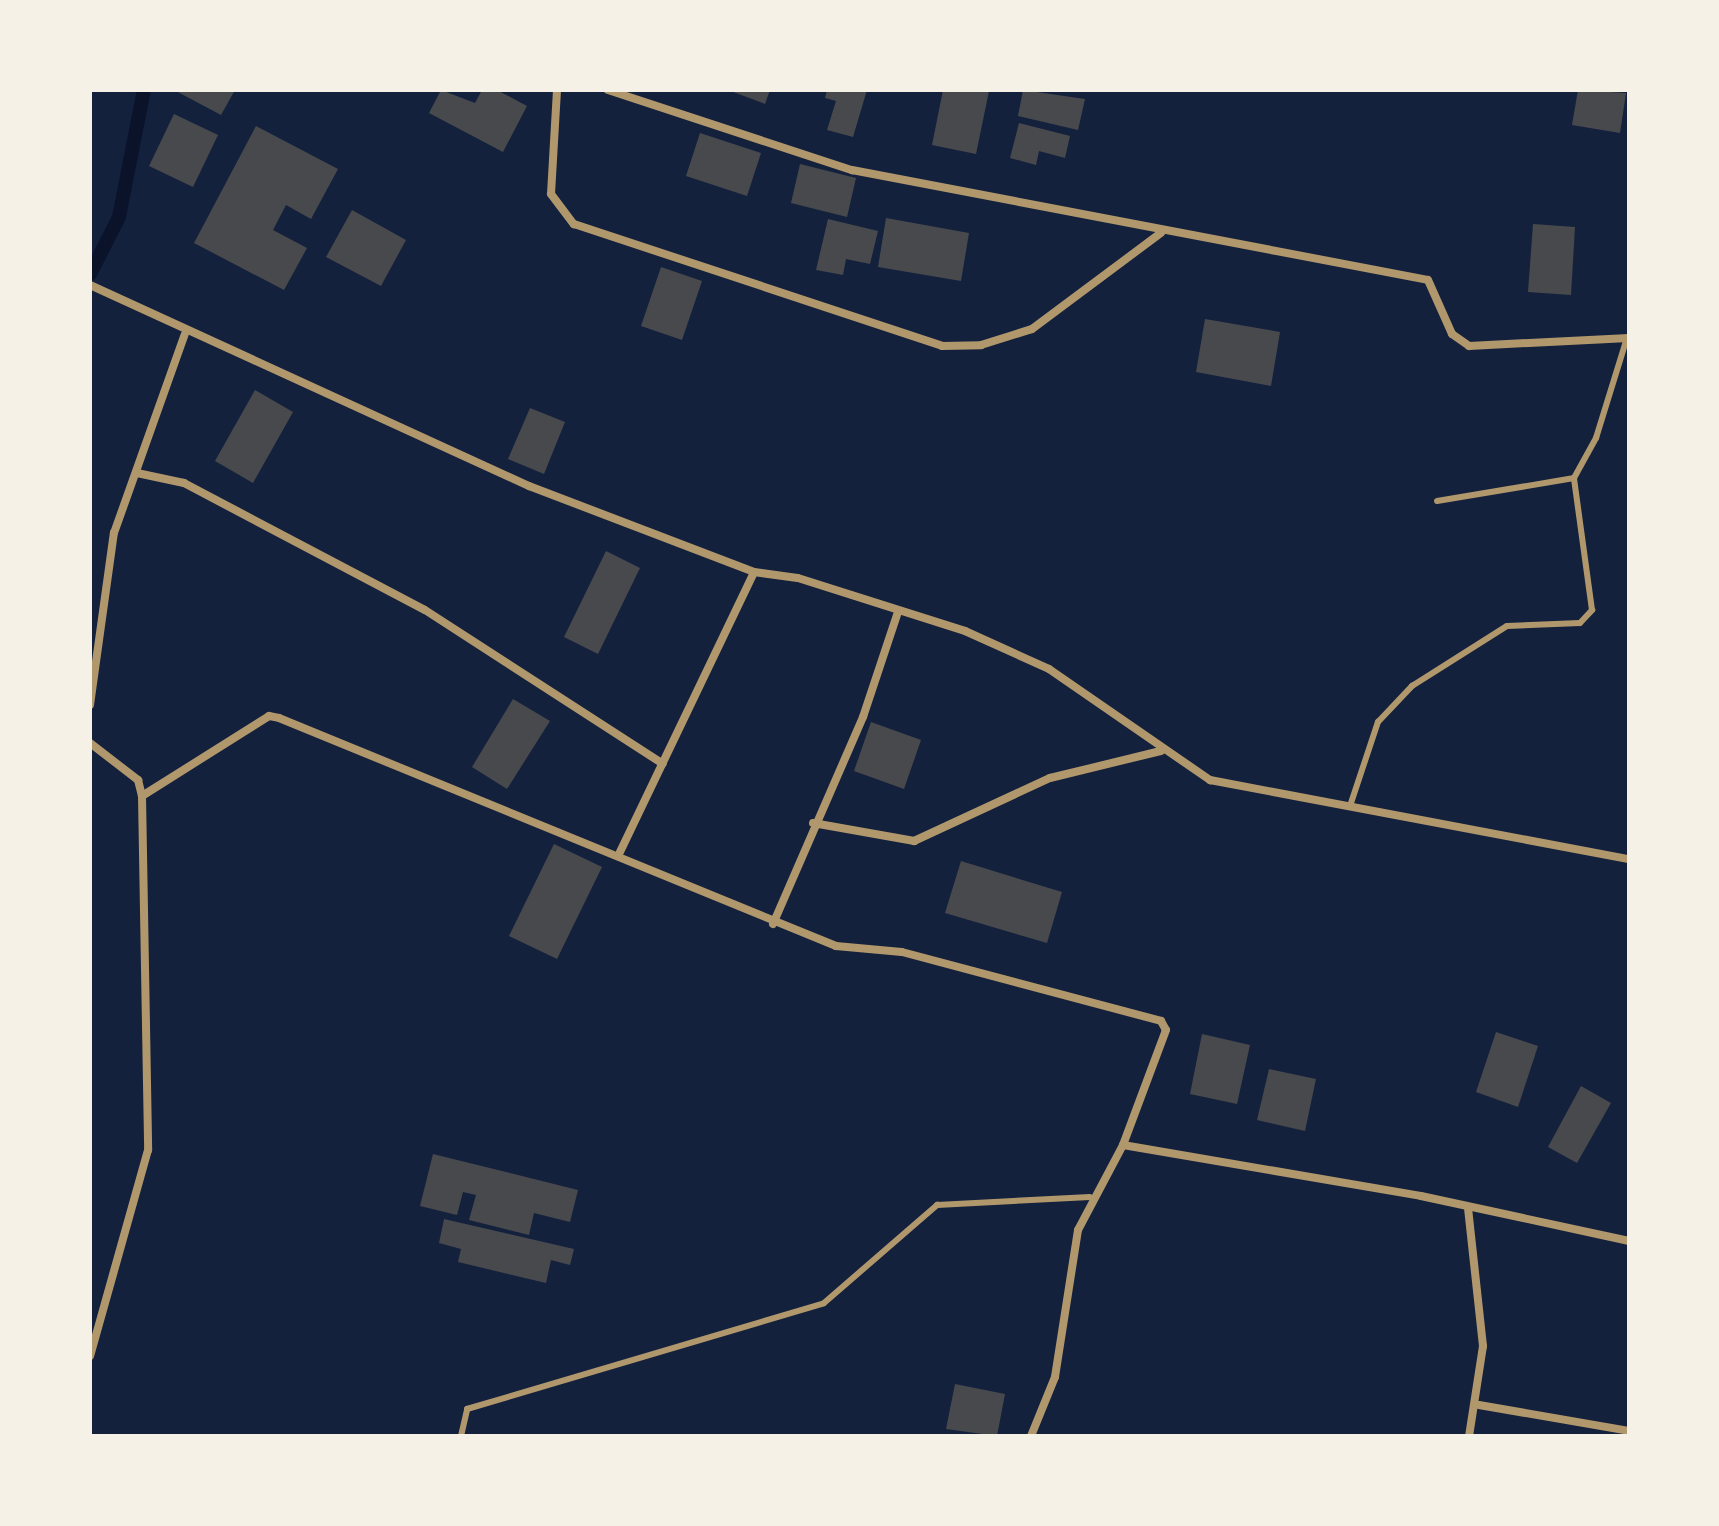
<!DOCTYPE html>
<style>
body{margin:0}
#map{position:relative;width:1719px;height:1526px;overflow:hidden;background:#14213d;font-family:Merriweather,serif}
div>[style]{position:absolute}
[style*='--x']{left:calc(var(--x)*1px);top:calc(var(--y)*1px);width:calc(var(--w)*1px);rotate:calc(var(--a)*1deg)}
.stream>*{height:14px;margin:-7px;padding:0 7px;transform-origin:7px;border-radius:7px;background:#0b132b}
.building>*{inset:0;background:#48494c}
.service>*{height:6px;margin:-3px;padding:0 3px;transform-origin:3px;border-radius:3px;background:#b1986c}
.minor>*{height:8px;margin:-4px;padding:0 4px;transform-origin:4px;border-radius:4px;background:#b1986c}
span{translate:-50% -50%;white-space:nowrap;text-align:center;line-height:1.15;-webkit-text-stroke:8px #f6f1e7;paint-order:stroke}
.frame{position:absolute;inset:0;border:92px solid #f6f1e7;pointer-events:none}
</style>
<div id="map">
<div class="stream">
<div style="--x:90;--y:274;--w:64;--a:-63"></div>
<div style="--x:119;--y:217;--w:129;--a:-78.9"></div>
</div>
<div class="building">
<div style="clip-path:polygon(174px 90px,235px 90px,221px 115px)"></div>
<div style="clip-path:polygon(441px 90px,475px 103px,482px 90px,497px 90px,527px 106px,503px 152px,429px 113px)"></div>
<div style="clip-path:polygon(728px 90px,770px 90px,765px 104px)"></div>
<div style="clip-path:polygon(827px 90px,867px 90px,853px 137px,827px 130px,836px 101px,825px 98px)"></div>
<div style="clip-path:polygon(943px 90px,989px 91px,976px 154px,932px 145px)"></div>
<div style="clip-path:polygon(1023px 90px,1085px 99px,1078px 130px,1018px 116px)"></div>
<div style="clip-path:polygon(1578px 90px,1626px 93px,1620px 133px,1572px 125px)"></div>
<div style="clip-path:polygon(174px 114px,218px 135px,193px 187px,149px 166px)"></div>
<div style="clip-path:polygon(1019px 123px,1070px 136px,1065px 158px,1039px 151px,1036px 165px,1010px 158px)"></div>
<div style="clip-path:polygon(256px 126px,338px 169px,311px 219px,286px 205px,273px 230px,307px 248px,284px 290px,194px 243px)"></div>
<div style="clip-path:polygon(700px 133px,761px 153px,747px 196px,686px 176px)"></div>
<div style="clip-path:polygon(800px 164px,856px 178px,847px 217px,791px 203px)"></div>
<div style="clip-path:polygon(352px 210px,406px 240px,381px 286px,326px 257px)"></div>
<div style="clip-path:polygon(886px 218px,969px 233px,961px 281px,878px 267px)"></div>
<div style="clip-path:polygon(828px 219px,878px 231px,870px 264px,846px 259px,843px 275px,816px 270px)"></div>
<div style="clip-path:polygon(1533px 224px,1575px 227px,1571px 295px,1528px 292px)"></div>
<div style="clip-path:polygon(661px 267px,702px 281px,682px 340px,641px 326px)"></div>
<div style="clip-path:polygon(1205px 319px,1280px 332px,1271px 386px,1196px 372px)"></div>
<div style="clip-path:polygon(255px 390px,293px 412px,253px 483px,215px 461px)"></div>
<div style="clip-path:polygon(530px 408px,565px 422px,544px 474px,508px 459px)"></div>
<div style="clip-path:polygon(606px 551px,640px 568px,598px 654px,564px 637px)"></div>
<div style="clip-path:polygon(513px 699px,550px 721px,507px 789px,472px 767px)"></div>
<div style="clip-path:polygon(871px 722px,921px 740px,904px 789px,854px 771px)"></div>
<div style="clip-path:polygon(554px 844px,602px 867px,557px 959px,509px 936px)"></div>
<div style="clip-path:polygon(961px 861px,1062px 892px,1047px 943px,945px 913px)"></div>
<div style="clip-path:polygon(1496px 1032px,1538px 1046px,1518px 1107px,1476px 1092px)"></div>
<div style="clip-path:polygon(1202px 1034px,1250px 1045px,1237px 1104px,1190px 1094px)"></div>
<div style="clip-path:polygon(1269px 1069px,1316px 1079px,1305px 1131px,1257px 1120px)"></div>
<div style="clip-path:polygon(1581px 1086px,1611px 1103px,1577px 1163px,1548px 1147px)"></div>
<div style="clip-path:polygon(433px 1154px,578px 1190px,570px 1222px,534px 1213px,529px 1235px,469px 1220px,476px 1195px,463px 1192px,457px 1215px,420px 1206px)"></div>
<div style="clip-path:polygon(444px 1219px,574px 1249px,570px 1265px,551px 1260px,546px 1283px,458px 1262px,461px 1249px,439px 1243px)"></div>
<div style="clip-path:polygon(955px 1384px,1005px 1394px,997px 1436px,946px 1429px)"></div>
</div>
<div class="service">
<div style="--x:1437;--y:501;--w:139;--a:-9.5"></div>
<div style="--x:1574;--y:478;--w:46;--a:-61.2"></div>
<div style="--x:1596;--y:438;--w:105;--a:-72.8"></div>
<div style="--x:1350;--y:806;--w:89;--a:-71.6"></div>
<div style="--x:1378;--y:722;--w:50;--a:-46.6"></div>
<div style="--x:1412;--y:686;--w:112;--a:-32.3"></div>
<div style="--x:1507;--y:626;--w:73;--a:-2.4"></div>
<div style="--x:1580;--y:623;--w:18;--a:-47"></div>
<div style="--x:1592;--y:610;--w:133;--a:-97.8"></div>
<div style="--x:461;--y:1436;--w:28;--a:-77"></div>
<div style="--x:467;--y:1409;--w:372;--a:-16.5"></div>
<div style="--x:824;--y:1303;--w:150;--a:-40.9"></div>
<div style="--x:937;--y:1205;--w:153;--a:-3"></div>
</div>
<div class="minor">
<div style="--x:557;--y:90;--w:104;--a:93.3"></div>
<div style="--x:551;--y:194;--w:38;--a:53"></div>
<div style="--x:574;--y:224;--w:388;--a:18.3"></div>
<div style="--x:942;--y:346;--w:39;--a:-1"></div>
<div style="--x:981;--y:345;--w:53;--a:-17.4"></div>
<div style="--x:1032;--y:329;--w:161;--a:-36.7"></div>
<div style="--x:608;--y:90;--w:257;--a:18.2"></div>
<div style="--x:852;--y:170;--w:586;--a:10.81"></div>
<div style="--x:1428;--y:280;--w:59;--a:66"></div>
<div style="--x:1452;--y:334;--w:21;--a:35"></div>
<div style="--x:1469;--y:346;--w:160;--a:-2.9"></div>
<div style="--x:90;--y:285;--w:483;--a:24.6"></div>
<div style="--x:529;--y:486;--w:241;--a:20.9"></div>
<div style="--x:754;--y:572;--w:44;--a:7.8"></div>
<div style="--x:798;--y:578;--w:175;--a:17.6"></div>
<div style="--x:965;--y:631;--w:92;--a:24.3"></div>
<div style="--x:1049;--y:669;--w:196;--a:34.6"></div>
<div style="--x:1210;--y:780;--w:426;--a:10.7"></div>
<div style="--x:137;--y:473;--w:48;--a:12"></div>
<div style="--x:184;--y:483;--w:272;--a:27.8"></div>
<div style="--x:425;--y:610;--w:283;--a:32.9"></div>
<div style="--x:90;--y:705;--w:174;--a:-82.1"></div>
<div style="--x:114;--y:533;--w:211;--a:-70.4"></div>
<div style="--x:90;--y:743;--w:61;--a:37.6"></div>
<div style="--x:138;--y:780;--w:16;--a:76"></div>
<div style="--x:142;--y:796;--w:354;--a:89"></div>
<div style="--x:148;--y:1150;--w:214;--a:105.7"></div>
<div style="--x:142;--y:796;--w:150;--a:-32.2"></div>
<div style="--x:269;--y:716;--w:10;--a:11"></div>
<div style="--x:279;--y:718;--w:602;--a:22.26"></div>
<div style="--x:836;--y:946;--w:66;--a:5.2"></div>
<div style="--x:902;--y:952;--w:268;--a:14.9"></div>
<div style="--x:1161;--y:1021;--w:10;--a:61"></div>
<div style="--x:1166;--y:1030;--w:123;--a:110.5"></div>
<div style="--x:1123;--y:1145;--w:96;--a:117.9"></div>
<div style="--x:1078;--y:1230;--w:149;--a:98.9"></div>
<div style="--x:1055;--y:1377;--w:64;--a:112.1"></div>
<div style="--x:813;--y:823;--w:103;--a:10.1"></div>
<div style="--x:914;--y:841;--w:150;--a:-24.9"></div>
<div style="--x:1050;--y:778;--w:114;--a:-13.7"></div>
<div style="--x:620;--y:852;--w:310;--a:-64.4"></div>
<div style="--x:773;--y:924;--w:226;--a:-66.5"></div>
<div style="--x:863;--y:717;--w:111;--a:-71.6"></div>
<div style="--x:1123;--y:1145;--w:302;--a:9.7"></div>
<div style="--x:1421;--y:1196;--w:213;--a:12.2"></div>
<div style="--x:1468;--y:1208;--w:139;--a:83.8"></div>
<div style="--x:1483;--y:1346;--w:91;--a:98.8"></div>
<div style="--x:1479;--y:1405;--w:152;--a:9.8"></div>
</div>
<div class="frame"></div>
</div>
